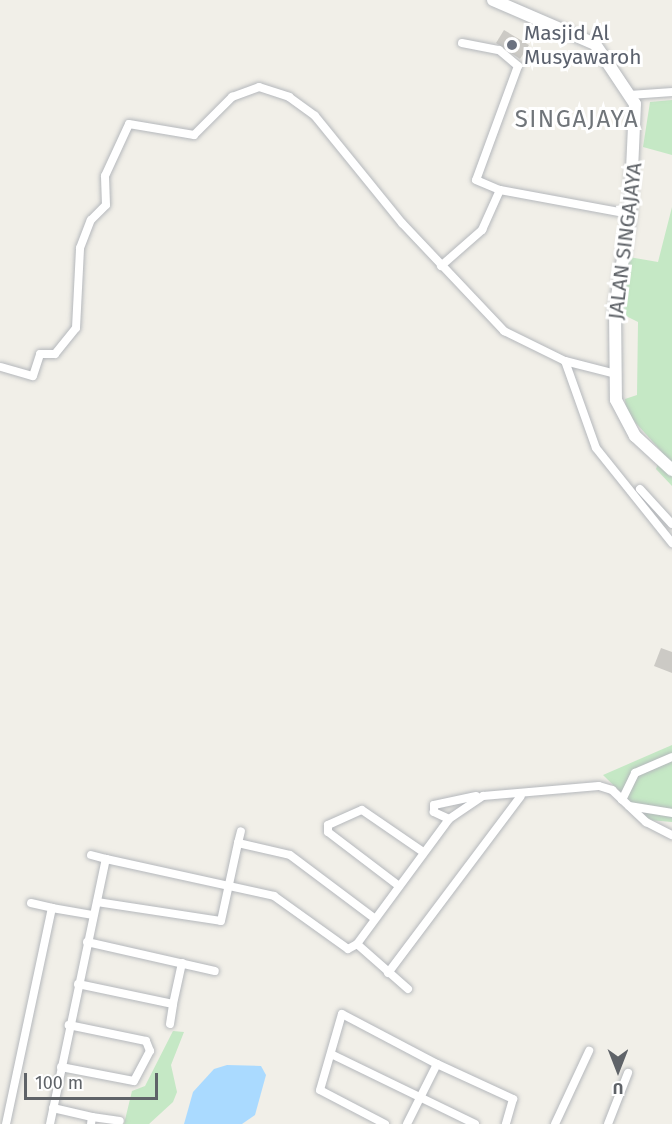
<!DOCTYPE html>
<style>
body{margin:0}
#map{position:relative;width:672px;height:1124px;overflow:hidden;background:#f1efe8;font-family:"Fira Sans",sans-serif}
div>[style]{position:absolute}
[style*='--x']{left:calc(var(--x)*1px);top:calc(var(--y)*1px);width:calc(var(--w)*1px);rotate:calc(var(--a)*1deg)}
.green>*{inset:0;background:#c5e8c5}
.water>*{inset:0;background:#aadaff}
.building>*{inset:0;background:#cccac5}
.roads{filter:drop-shadow(0 0 2px #b5b8bc) drop-shadow(0 0 2px #b5b8bc)}
.street>*{height:8px;margin:-4px;padding:0 4px;transform-origin:4px;border-radius:4px;background:#fff}
.secondary>*{height:12px;margin:-6px;padding:0 6px;transform-origin:6px;border-radius:6px;background:#fff}
.dots>*{width:16px;height:16px;translate:-50% -50%;box-sizing:border-box;border:3px solid #fff;border-radius:50%}
span{translate:-50% -50%;white-space:nowrap;text-align:center;line-height:1.15;-webkit-text-stroke:6px #fff;paint-order:stroke}
.worship-label{font-size:21px;color:#5b616d}
.left{translate:0 -50%;text-align:left}
.street-label{font-size:21px;color:#5f6368}
.quarter-label{font-size:24px;color:#70757a;letter-spacing:1.5px}
.north{position:absolute;left:588px;top:1040px;width:60px;height:60px;-webkit-text-stroke:4px #fff;paint-order:stroke;rotate:180deg;font-size:16px;font-weight:700;line-height:24px;text-align:center;color:#5f6368}
.north::after{content:'';display:block;margin:auto;width:21px;height:27px;background:#5f6368;clip-path:polygon(50% 0,100% 100%,50% 72%,0 100%)}
.scale{position:absolute;left:24px;top:1073px;width:134px;height:27px;box-sizing:border-box;border:3px solid #5f6368;border-top:0;padding-left:8px;font-size:18px;line-height:21px;white-space:nowrap;color:#5f6368;-webkit-text-stroke:4px #fff;paint-order:stroke}
</style>
<div id="map">
<div class="green">
<div style="clip-path:polygon(672px 100px,672px 155px,643px 147px,650px 102px)"></div>
<div style="clip-path:polygon(672px 207px,672px 486px,656px 469px,662px 452px,626px 412px,625px 399px,637px 395px,638px 322px,622px 314px,629px 257px,658px 262px)"></div>
<div style="clip-path:polygon(672px 745px,672px 822px,649px 820px,603px 775px)"></div>
<div style="clip-path:polygon(173px 1031px,184px 1032px,171px 1065px,177px 1092px,173px 1102px,149px 1124px,124px 1124px,132px 1091px,145px 1086px)"></div>
</div>
<div class="water">
<div style="clip-path:polygon(227px 1065px,261px 1066px,266px 1075px,255px 1115px,242px 1124px,184px 1124px,193px 1092px,214px 1069px)"></div>
</div>
<div class="building">
<div style="clip-path:polygon(504px 30px,529px 45px,520px 59px,496px 43px)"></div>
<div style="clip-path:polygon(661px 648px,672px 652px,672px 673px,654px 666px)"></div>
</div>
<div class="roads">
<div class="street">
<div style="--x:462;--y:43;--w:38;--a:11"></div>
<div style="--x:499;--y:50;--w:25;--a:40"></div>
<div style="--x:518;--y:66;--w:121;--a:110.2"></div>
<div style="--x:476;--y:180;--w:26;--a:23"></div>
<div style="--x:500;--y:190;--w:132;--a:10.5"></div>
<div style="--x:630;--y:95;--w:42;--a:-4.1"></div>
<div style="--x:441;--y:266;--w:55;--a:-41.3"></div>
<div style="--x:482;--y:230;--w:44;--a:-65.8"></div>
<div style="--x:565;--y:361;--w:92;--a:70.4"></div>
<div style="--x:596;--y:448;--w:122;--a:51.3"></div>
<div style="--x:1;--y:367;--w:33;--a:16"></div>
<div style="--x:33;--y:376;--w:23;--a:-72"></div>
<div style="--x:40;--y:354;--w:15;--a:0"></div>
<div style="--x:55;--y:354;--w:33;--a:-51"></div>
<div style="--x:76;--y:328;--w:80;--a:-87.1"></div>
<div style="--x:80;--y:248;--w:30;--a:-69"></div>
<div style="--x:91;--y:220;--w:21;--a:-45"></div>
<div style="--x:106;--y:205;--w:29;--a:-92"></div>
<div style="--x:105;--y:176;--w:57;--a:-65.2"></div>
<div style="--x:129;--y:124;--w:66;--a:9.6"></div>
<div style="--x:194;--y:135;--w:54;--a:-45"></div>
<div style="--x:232;--y:97;--w:29;--a:-20"></div>
<div style="--x:259;--y:87;--w:32;--a:18"></div>
<div style="--x:289;--y:97;--w:32;--a:36"></div>
<div style="--x:315;--y:116;--w:138;--a:50.9"></div>
<div style="--x:402;--y:223;--w:149;--a:46.6"></div>
<div style="--x:504;--y:331;--w:68;--a:26.2"></div>
<div style="--x:565;--y:361;--w:53;--a:14.3"></div>
<div style="--x:640;--y:489;--w:47;--a:47.6"></div>
<div style="--x:622;--y:800;--w:30;--a:-64"></div>
<div style="--x:635;--y:773;--w:40;--a:-23.4"></div>
<div style="--x:629;--y:806;--w:44;--a:9.2"></div>
<div style="--x:449;--y:819;--w:17;--a:-155"></div>
<div style="--x:434;--y:812;--w:7;--a:-90"></div>
<div style="--x:434;--y:805;--w:43;--a:-12.1"></div>
<div style="--x:238;--y:843;--w:12;--a:-76"></div>
<div style="--x:91;--y:855;--w:16;--a:15"></div>
<div style="--x:399;--y:886;--w:89;--a:-142.7"></div>
<div style="--x:328;--y:832;--w:7;--a:-90"></div>
<div style="--x:328;--y:825;--w:37;--a:-24"></div>
<div style="--x:362;--y:810;--w:74;--a:34.5"></div>
<div style="--x:97;--y:902;--w:125;--a:8.7"></div>
<div style="--x:221;--y:921;--w:80;--a:-77.7"></div>
<div style="--x:238;--y:843;--w:53;--a:13"></div>
<div style="--x:290;--y:855;--w:105;--a:36.9"></div>
<div style="--x:31;--y:903;--w:22;--a:13"></div>
<div style="--x:87;--y:942;--w:131;--a:12.8"></div>
<div style="--x:357;--y:944;--w:68;--a:41.4"></div>
<div style="--x:388;--y:973;--w:221;--a:-53.1"></div>
<div style="--x:78;--y:984;--w:97;--a:11.9"></div>
<div style="--x:173;--y:1004;--w:42;--a:-77.6"></div>
<div style="--x:170;--y:1024;--w:20;--a:-81"></div>
<div style="--x:331;--y:1054;--w:160;--a:25.9"></div>
<div style="--x:437;--y:1064;--w:84;--a:24.7"></div>
<div style="--x:513;--y:1099;--w:26;--a:106"></div>
<div style="--x:61;--y:1067;--w:74;--a:10.9"></div>
<div style="--x:134;--y:1081;--w:34;--a:-62"></div>
<div style="--x:150;--y:1051;--w:11;--a:-112"></div>
<div style="--x:146;--y:1041;--w:79;--a:-168.3"></div>
<div style="--x:53;--y:1108;--w:40;--a:13"></div>
<div style="--x:92;--y:1117;--w:7;--a:98"></div>
<div style="--x:92;--y:1117;--w:28;--a:8"></div>
<div style="--x:6;--y:1124;--w:221;--a:-78"></div>
<div style="--x:52;--y:908;--w:42;--a:9.7"></div>
<div style="--x:50;--y:1124;--w:271;--a:-78.1"></div>
<div style="--x:106;--y:859;--w:172;--a:12.4"></div>
<div style="--x:274;--y:896;--w:91;--a:35.6"></div>
<div style="--x:348;--y:949;--w:10;--a:-29"></div>
<div style="--x:357;--y:944;--w:155;--a:-53.6"></div>
<div style="--x:449;--y:819;--w:41;--a:-34.1"></div>
<div style="--x:483;--y:796;--w:116;--a:-4.9"></div>
<div style="--x:599;--y:786;--w:14;--a:17"></div>
<div style="--x:612;--y:790;--w:47;--a:43.3"></div>
<div style="--x:646;--y:822;--w:29;--a:27"></div>
<div style="--x:385;--y:1124;--w:73;--a:-152.4"></div>
<div style="--x:320;--y:1090;--w:79;--a:-73.9"></div>
<div style="--x:342;--y:1014;--w:107;--a:27.8"></div>
<div style="--x:437;--y:1064;--w:67;--a:116.6"></div>
<div style="--x:555;--y:1124;--w:81;--a:-65"></div>
<div style="--x:608;--y:1124;--w:55;--a:-68.6"></div>
</div>
<div class="secondary">
<div style="--x:493;--y:0;--w:111;--a:23.3"></div>
<div style="--x:595;--y:44;--w:72;--a:56.3"></div>
<div style="--x:635;--y:104;--w:110;--a:92.6"></div>
<div style="--x:630;--y:214;--w:96;--a:99"></div>
<div style="--x:615;--y:309;--w:91;--a:89.4"></div>
<div style="--x:616;--y:400;--w:41;--a:62.2"></div>
<div style="--x:635;--y:436;--w:50;--a:42.6"></div>
</div>
</div>
<div class="dots">
<div style="left:512px;top:45px;background:#6b7280"></div>
</div>
<div class="worship-label">
<span class="left" style="left:524px;top:45px">Masjid Al<br>Musyawaroh</span>
</div>
<div class="street-label">
<span style="left:625px;top:241px;rotate:-83deg">JALAN SINGAJAYA</span>
</div>
<div class="quarter-label">
<span style="left:577px;top:120px">SINGAJAYA</span>
</div>
<div class="north">U</div>
<div class="scale">100 m</div>
</div>
